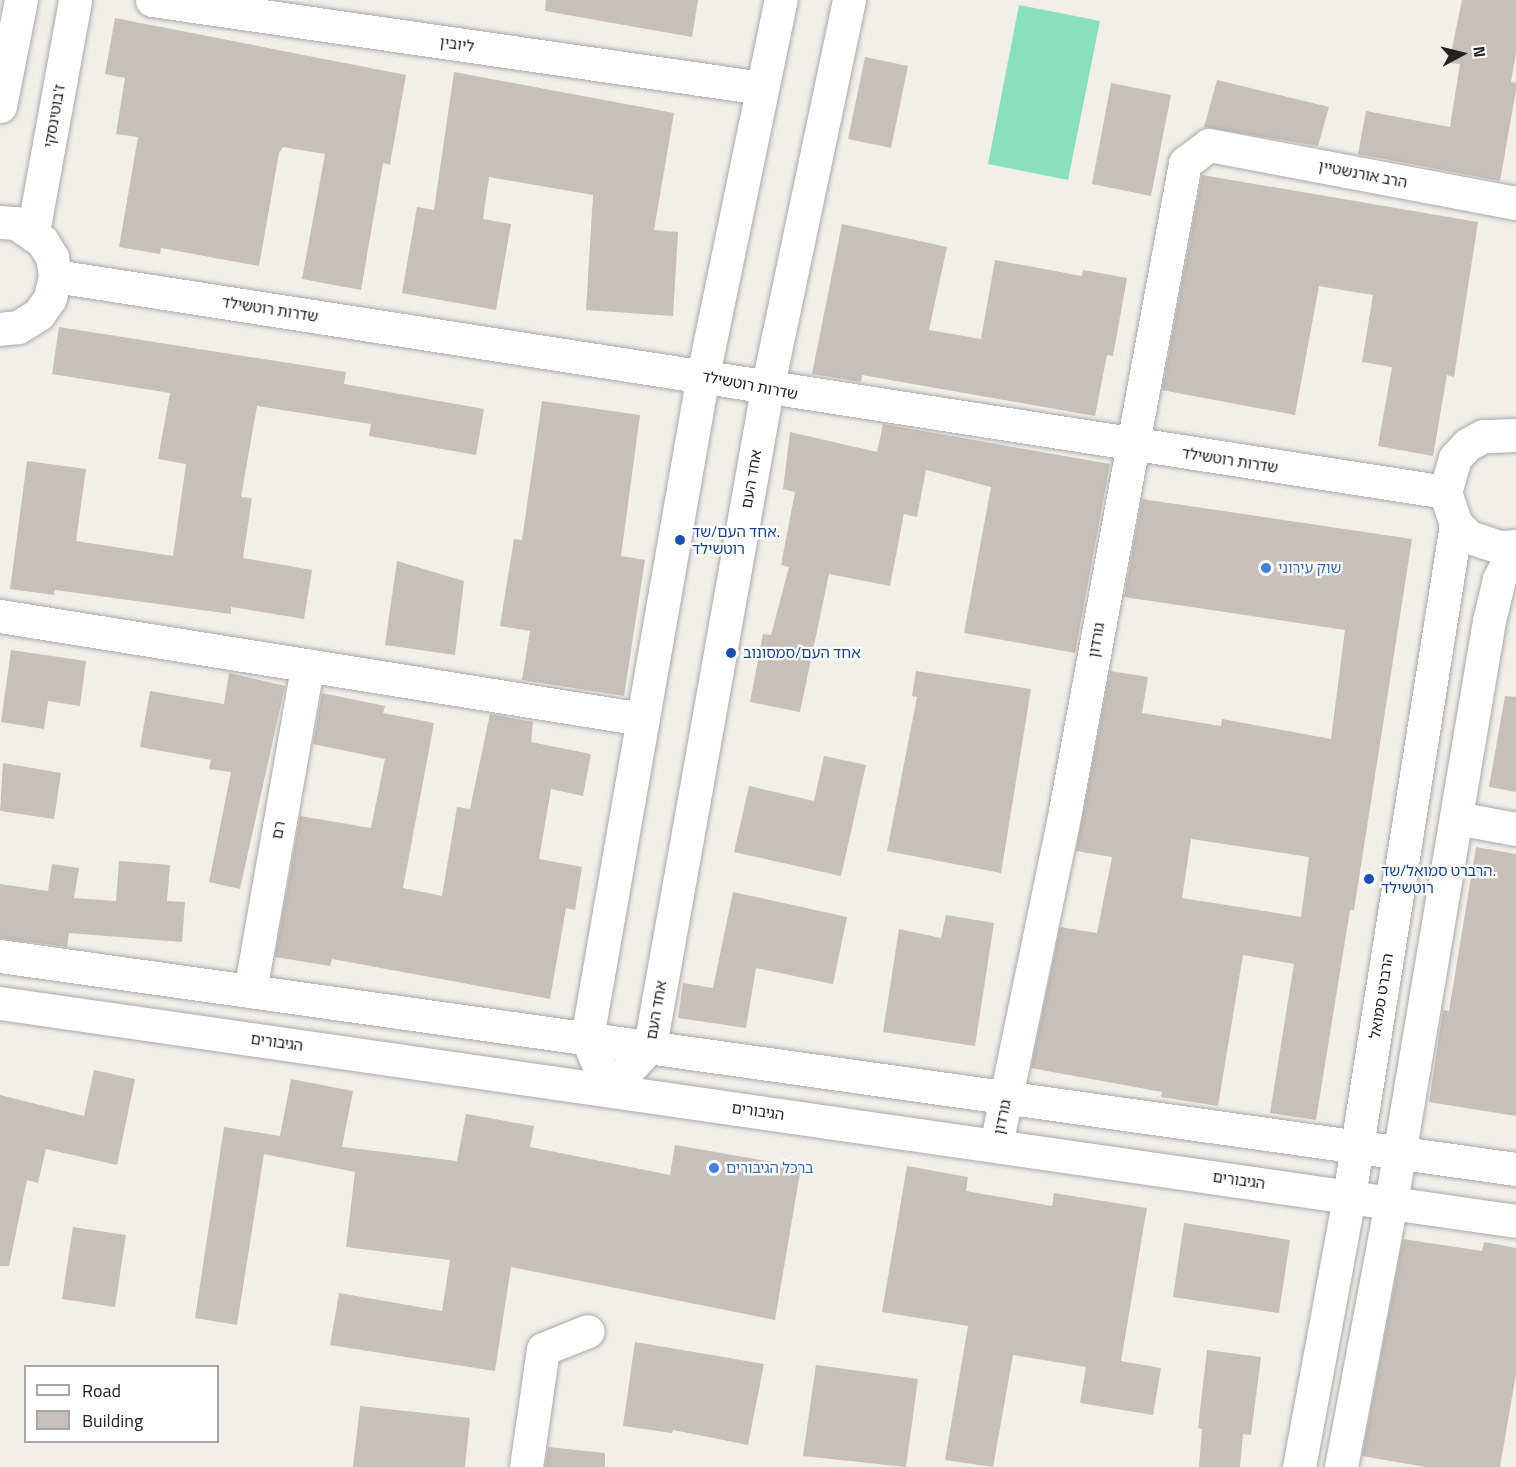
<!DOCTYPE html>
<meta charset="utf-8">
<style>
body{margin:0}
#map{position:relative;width:1516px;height:1467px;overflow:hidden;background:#f2efe9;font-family:"Titillium Web","Noto Sans Hebrew",sans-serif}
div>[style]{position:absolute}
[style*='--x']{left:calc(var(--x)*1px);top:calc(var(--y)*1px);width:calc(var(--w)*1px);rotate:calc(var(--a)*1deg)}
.pitch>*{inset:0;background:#88e0be}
.building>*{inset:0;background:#c7bfb8}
.roads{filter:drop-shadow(0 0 2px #a9a9a9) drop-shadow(0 0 2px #a9a9a9)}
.minor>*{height:33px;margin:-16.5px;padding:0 16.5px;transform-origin:16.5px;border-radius:16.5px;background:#fff}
.dots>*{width:16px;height:16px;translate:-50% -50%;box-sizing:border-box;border:3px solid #fff;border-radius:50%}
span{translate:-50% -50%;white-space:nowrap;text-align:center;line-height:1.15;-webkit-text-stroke:4.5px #fff;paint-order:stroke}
.street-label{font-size:15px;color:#222}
.transit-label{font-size:15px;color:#164399}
.left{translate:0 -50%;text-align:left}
.shop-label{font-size:15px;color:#366cbe}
.legend{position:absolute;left:24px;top:1365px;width:195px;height:78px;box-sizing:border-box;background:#fff;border:2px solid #a7a7a7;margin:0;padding:8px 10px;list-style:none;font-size:18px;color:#222}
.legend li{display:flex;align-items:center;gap:12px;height:30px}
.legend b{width:30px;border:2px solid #a7a7a7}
.north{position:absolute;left:1432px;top:24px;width:60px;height:60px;-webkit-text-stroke:4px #fff;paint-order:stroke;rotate:83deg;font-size:16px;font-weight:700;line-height:24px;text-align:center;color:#222}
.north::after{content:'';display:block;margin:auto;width:21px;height:27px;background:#222;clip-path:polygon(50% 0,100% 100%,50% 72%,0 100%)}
</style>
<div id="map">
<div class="pitch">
<div style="clip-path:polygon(1019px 5px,1100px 21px,1068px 180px,988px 164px)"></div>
</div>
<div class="building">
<div style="clip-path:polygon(546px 0,698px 0,692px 37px,545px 11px)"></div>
<div style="clip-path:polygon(1462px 0,1516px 0,1516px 53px,1511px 82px,1516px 83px,1516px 90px,1500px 181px,1358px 154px,1366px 111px,1450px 127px,1460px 64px,1449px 63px)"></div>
<div style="clip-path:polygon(115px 18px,406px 75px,390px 165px,383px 163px,361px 290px,302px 279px,325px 154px,283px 147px,279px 153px,259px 266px,161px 248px,160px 254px,119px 247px,138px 137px,116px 134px,125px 78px,105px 74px)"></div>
<div style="clip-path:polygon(865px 57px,908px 66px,891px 148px,848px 139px)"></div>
<div style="clip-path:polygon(454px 72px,674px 113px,654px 230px,678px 232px,673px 316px,586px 310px,593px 195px,489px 177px,483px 219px,511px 224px,496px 310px,402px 293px,417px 207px,434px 210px)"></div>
<div style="clip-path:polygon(1217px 80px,1329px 107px,1318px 146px,1204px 127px)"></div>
<div style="clip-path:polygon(1111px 83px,1171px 95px,1151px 196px,1092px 184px)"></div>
<div style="clip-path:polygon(1202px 175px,1478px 222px,1454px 377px,1447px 375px,1433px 456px,1378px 446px,1392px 367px,1362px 362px,1373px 295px,1319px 286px,1295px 415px,1162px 390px)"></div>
<div style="clip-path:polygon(842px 224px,947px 247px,929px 330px,981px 339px,995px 260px,1082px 276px,1083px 270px,1127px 278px,1113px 356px,1107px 355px,1095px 416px,862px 375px,861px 382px,812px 374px)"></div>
<div style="clip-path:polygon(59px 327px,346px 372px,344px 384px,484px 409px,476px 455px,369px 436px,371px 424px,257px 406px,241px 497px,252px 498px,243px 558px,312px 570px,304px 619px,231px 607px,231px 614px,55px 590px,54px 595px,10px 589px,27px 461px,86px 469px,76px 541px,173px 556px,186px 464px,158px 459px,170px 393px,52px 374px)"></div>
<div style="clip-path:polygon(542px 401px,640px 415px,621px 556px,645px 560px,624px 696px,522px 680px,530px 631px,500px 626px,514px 539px,522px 540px)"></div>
<div style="clip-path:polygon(883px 424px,1110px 464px,1075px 653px,964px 633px,991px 487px,926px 470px,917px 517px,904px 514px,890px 586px,829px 574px,800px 712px,750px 702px,763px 634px,771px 635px,789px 567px,781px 565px,795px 492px,783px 489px,790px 432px,877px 452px)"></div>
<div style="clip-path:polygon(evenodd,1142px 499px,1412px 539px,1354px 910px,1350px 910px,1316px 1120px,1270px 1113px,1294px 964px,1243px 955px,1218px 1106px,1161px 1097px,1162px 1092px,1031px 1068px,1060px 927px,1097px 933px,1112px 857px,1076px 851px,1110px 671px,1148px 677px,1142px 713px,1221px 726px,1222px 719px,1331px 739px,1345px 630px,1124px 597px,1142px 499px,1191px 839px,1309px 857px,1301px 917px,1182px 898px,1191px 839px)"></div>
<div style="clip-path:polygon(397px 561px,464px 581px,455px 655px,385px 645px)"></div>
<div style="clip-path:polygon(11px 650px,86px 661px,80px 706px,48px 701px,44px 729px,1px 722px)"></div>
<div style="clip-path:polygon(916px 671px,1031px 689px,1001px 873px,887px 851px,917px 697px,912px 696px)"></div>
<div style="clip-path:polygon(229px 673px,285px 686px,240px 889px,209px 882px,231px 772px,209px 769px,211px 760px,140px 747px,150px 691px,224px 704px)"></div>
<div style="clip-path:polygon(322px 693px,385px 706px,383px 713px,434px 723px,403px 888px,442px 896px,457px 807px,470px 809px,490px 714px,533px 722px,531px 742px,591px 754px,583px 796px,551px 789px,539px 859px,582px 867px,575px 910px,566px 908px,550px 999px,332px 959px,330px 966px,275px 957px,300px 816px,371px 828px,385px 759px,313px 744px)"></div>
<div style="clip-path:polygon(1505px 696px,1516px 697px,1516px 792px,1489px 787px)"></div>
<div style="clip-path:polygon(824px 756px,866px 765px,841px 876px,734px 852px,749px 786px,814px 801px)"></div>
<div style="clip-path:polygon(3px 763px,61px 773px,54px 819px,0 811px)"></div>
<div style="clip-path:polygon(1476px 847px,1516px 854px,1516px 1116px,1429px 1102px,1443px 1010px,1449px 1011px)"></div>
<div style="clip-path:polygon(119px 861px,170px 865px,167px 901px,185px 902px,182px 942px,69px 933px,67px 947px,0 938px,0 884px,48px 891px,52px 864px,79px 868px,74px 898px,116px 901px)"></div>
<div style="clip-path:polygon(733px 892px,847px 917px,833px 984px,756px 968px,746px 1028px,678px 1018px,683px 983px,713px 988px)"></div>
<div style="clip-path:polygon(946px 915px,994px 923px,975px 1046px,883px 1032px,899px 929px,941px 938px)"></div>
<div style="clip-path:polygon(94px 1070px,135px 1079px,117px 1165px,46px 1149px,38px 1183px,27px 1180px,9px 1266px,0 1266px,0 1095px,84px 1116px)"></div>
<div style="clip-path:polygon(291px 1079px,353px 1091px,342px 1147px,457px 1161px,466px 1114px,534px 1126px,530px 1147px,670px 1175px,675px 1145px,801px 1167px,775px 1320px,511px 1267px,495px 1371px,330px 1345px,339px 1293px,442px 1311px,450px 1260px,346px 1247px,355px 1172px,264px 1154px,237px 1325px,195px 1318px,224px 1127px,280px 1136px)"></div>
<div style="clip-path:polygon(907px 1166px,968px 1177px,966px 1191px,1052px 1206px,1054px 1193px,1147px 1208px,1121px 1361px,1161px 1368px,1153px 1415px,1080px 1403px,1086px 1367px,1013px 1355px,993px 1467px,945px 1460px,968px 1326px,882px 1312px)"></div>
<div style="clip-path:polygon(1184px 1223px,1290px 1240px,1279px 1313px,1173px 1297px)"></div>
<div style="clip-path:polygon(73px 1227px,126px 1235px,115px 1307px,62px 1299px)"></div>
<div style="clip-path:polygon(1403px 1239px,1482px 1251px,1484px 1242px,1516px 1248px,1516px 1374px,1500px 1467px,1426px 1467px,1362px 1456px)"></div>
<div style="clip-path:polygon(635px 1342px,764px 1364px,748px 1445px,673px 1430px,672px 1433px,623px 1426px)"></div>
<div style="clip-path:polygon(1207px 1350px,1261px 1357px,1251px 1435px,1243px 1434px,1240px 1467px,1199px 1467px,1202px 1429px,1198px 1428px)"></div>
<div style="clip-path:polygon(816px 1365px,918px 1379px,906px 1467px,803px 1456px)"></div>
<div style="clip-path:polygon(360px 1406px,470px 1418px,465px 1467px,353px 1467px)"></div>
<div style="clip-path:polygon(548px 1447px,605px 1453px,605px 1467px,545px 1467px)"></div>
</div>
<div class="roads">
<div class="minor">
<div style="--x:152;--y:0;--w:616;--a:8.21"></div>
<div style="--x:0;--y:106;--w:108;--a:-78.8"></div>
<div style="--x:0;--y:222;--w:16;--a:4"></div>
<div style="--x:16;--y:223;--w:32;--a:35"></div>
<div style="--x:42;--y:241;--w:19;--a:58"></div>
<div style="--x:52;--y:257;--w:19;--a:81"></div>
<div style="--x:55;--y:276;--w:23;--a:103"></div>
<div style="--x:50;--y:298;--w:19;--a:125"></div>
<div style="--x:39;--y:314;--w:25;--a:148"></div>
<div style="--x:18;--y:327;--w:18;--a:174"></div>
<div style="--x:33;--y:232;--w:236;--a:-79.7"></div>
<div style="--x:55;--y:276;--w:1407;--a:8.83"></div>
<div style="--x:1516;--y:435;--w:33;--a:178"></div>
<div style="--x:1483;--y:436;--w:18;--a:151"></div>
<div style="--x:1467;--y:445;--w:18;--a:133"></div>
<div style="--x:1455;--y:458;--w:35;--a:106"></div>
<div style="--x:1445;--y:492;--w:34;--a:71"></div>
<div style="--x:1456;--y:524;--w:18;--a:45"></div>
<div style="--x:1469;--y:537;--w:32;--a:18"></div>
<div style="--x:1499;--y:547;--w:17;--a:-3"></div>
<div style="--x:0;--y:616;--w:650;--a:9.11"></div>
<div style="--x:1456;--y:818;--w:61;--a:10.4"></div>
<div style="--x:0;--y:956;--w:1531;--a:8"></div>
<div style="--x:250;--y:991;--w:328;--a:-80"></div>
<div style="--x:0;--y:1003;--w:1532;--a:8.18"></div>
<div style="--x:609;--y:1090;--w:60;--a:-47"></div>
<div style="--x:650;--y:1046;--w:667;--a:-79.9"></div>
<div style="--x:767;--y:389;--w:398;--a:-78.1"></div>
<div style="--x:609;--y:1090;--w:56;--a:-112.9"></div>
<div style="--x:587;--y:1038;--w:673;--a:-80.08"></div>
<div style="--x:703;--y:375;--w:383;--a:-78.3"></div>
<div style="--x:996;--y:1145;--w:341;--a:-78.3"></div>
<div style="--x:1065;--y:811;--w:659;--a:-79.51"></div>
<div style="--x:1185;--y:163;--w:30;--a:-37"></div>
<div style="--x:1209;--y:145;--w:312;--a:10.7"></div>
<div style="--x:526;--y:1467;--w:119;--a:-81.8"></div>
<div style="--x:543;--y:1349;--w:48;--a:-21.8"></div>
<div style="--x:1299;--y:1467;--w:276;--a:-79.5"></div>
<div style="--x:1349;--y:1196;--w:680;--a:-80.95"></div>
<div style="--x:1341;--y:1467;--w:270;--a:-79.3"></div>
<div style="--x:1391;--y:1202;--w:589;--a:-80.43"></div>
<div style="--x:1489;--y:621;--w:43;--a:-76.6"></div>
<div style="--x:1499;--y:579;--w:37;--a:-63"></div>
</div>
</div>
<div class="dots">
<div style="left:680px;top:540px;background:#1a4fb4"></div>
<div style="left:1266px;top:568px;background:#3f7fe0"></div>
<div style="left:731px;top:653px;background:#1a4fb4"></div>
<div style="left:1369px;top:879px;background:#1a4fb4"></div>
<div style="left:714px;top:1168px;background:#3f7fe0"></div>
</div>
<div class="street-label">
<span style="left:457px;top:44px;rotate:8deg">ליובין</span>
<span style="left:54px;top:116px;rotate:-80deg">ז'בוטינסקי</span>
<span style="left:1363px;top:174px;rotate:11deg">הרב אורנשטיין</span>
<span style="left:270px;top:309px;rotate:9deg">שדרות רוטשילד</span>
<span style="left:750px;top:385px;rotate:11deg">שדרות רוטשילד</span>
<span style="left:1230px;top:460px;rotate:9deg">שדרות רוטשילד</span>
<span style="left:751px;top:479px;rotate:-80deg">אחד העם</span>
<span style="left:1096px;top:640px;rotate:-80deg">גורדון</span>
<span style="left:278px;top:830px;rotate:-80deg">רם</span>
<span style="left:1381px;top:996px;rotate:-81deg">הרברט סמואל</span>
<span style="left:656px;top:1010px;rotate:-80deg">אחד העם</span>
<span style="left:277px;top:1042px;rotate:8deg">הגיבורים</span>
<span style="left:758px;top:1111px;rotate:8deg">הגיבורים</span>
<span style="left:1002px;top:1117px;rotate:-78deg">גורדון</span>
<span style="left:1239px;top:1180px;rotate:8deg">הגיבורים</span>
</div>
<div class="transit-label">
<span class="left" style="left:692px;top:540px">אחד העם/שד.<br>רוטשילד</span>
<span class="left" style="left:743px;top:653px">אחד העם/סמסונוב</span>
<span class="left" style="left:1381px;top:879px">הרברט סמואל/שד.<br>רוטשילד</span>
</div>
<div class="shop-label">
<span class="left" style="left:1278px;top:568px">שוק עירוני</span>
<span class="left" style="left:726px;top:1168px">ברכל הגיבורים</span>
</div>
<ul class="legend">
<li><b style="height:8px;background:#fff"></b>Road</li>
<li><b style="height:16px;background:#c7bfb8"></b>Building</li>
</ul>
<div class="north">N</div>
</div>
